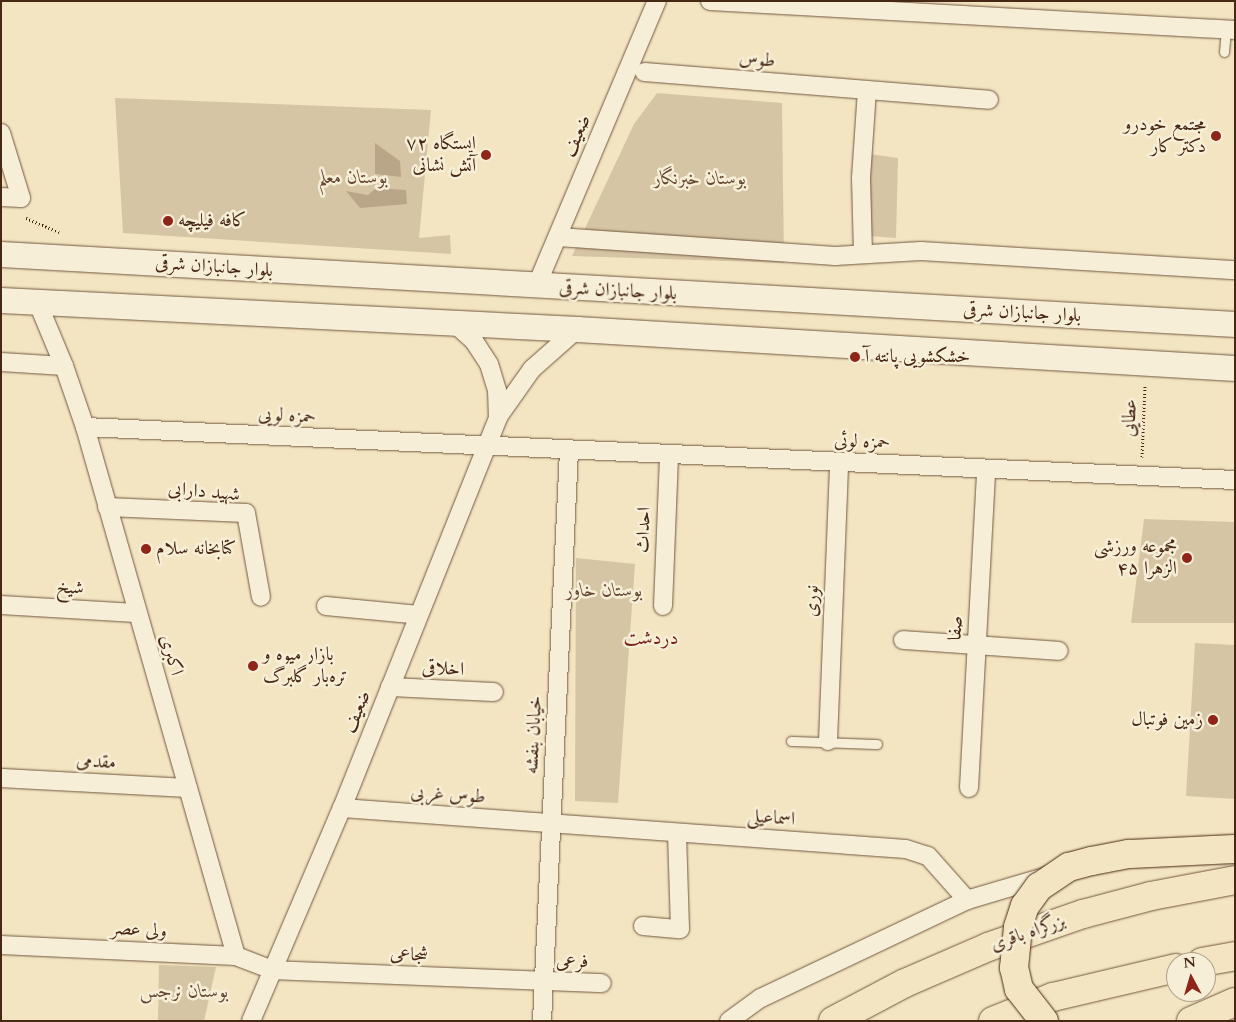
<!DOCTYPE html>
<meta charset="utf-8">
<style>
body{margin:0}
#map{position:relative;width:1236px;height:1022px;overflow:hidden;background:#f3e5c1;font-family:Cardo,Amiri,serif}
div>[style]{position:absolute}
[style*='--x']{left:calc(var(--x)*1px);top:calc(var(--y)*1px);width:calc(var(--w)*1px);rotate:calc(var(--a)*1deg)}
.green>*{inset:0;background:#d6c5a4}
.water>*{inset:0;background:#b9a587}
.path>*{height:3px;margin-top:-1.5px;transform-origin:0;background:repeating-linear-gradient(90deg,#472815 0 1px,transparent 0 3.5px)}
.roads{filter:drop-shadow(0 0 1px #725740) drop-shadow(0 0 1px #725740)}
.service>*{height:9px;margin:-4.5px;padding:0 4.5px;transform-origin:4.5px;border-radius:4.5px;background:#f7eed7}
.minor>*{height:18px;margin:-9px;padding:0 9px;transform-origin:9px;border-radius:9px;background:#f7eed7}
.secondary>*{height:25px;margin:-12.5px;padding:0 12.5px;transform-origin:12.5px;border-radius:12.5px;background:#f7eed7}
.trunk>*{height:28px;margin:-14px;padding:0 14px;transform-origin:14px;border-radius:14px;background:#f3e5c1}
.bridges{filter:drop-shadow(0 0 1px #472815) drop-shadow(0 0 1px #472815)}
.trunk-bridge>*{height:28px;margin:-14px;padding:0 14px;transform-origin:14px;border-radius:14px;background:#f3e5c1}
.dots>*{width:14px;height:14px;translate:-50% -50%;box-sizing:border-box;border:2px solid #f7eed7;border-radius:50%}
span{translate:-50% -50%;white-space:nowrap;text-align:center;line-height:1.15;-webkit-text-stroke:5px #f7eed7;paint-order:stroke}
.street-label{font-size:19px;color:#472815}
.poi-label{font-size:19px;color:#472815}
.right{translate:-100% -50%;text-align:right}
.left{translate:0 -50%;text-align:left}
.park-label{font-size:19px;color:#644732;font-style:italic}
.neighbourhood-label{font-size:20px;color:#7a1f14}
.frame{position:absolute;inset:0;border:2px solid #472815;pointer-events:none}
.north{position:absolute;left:1166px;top:952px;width:50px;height:50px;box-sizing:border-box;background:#f7eed7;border:1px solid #b19f89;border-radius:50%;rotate:354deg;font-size:14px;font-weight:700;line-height:20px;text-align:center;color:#472815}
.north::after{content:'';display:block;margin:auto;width:18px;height:22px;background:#8f2418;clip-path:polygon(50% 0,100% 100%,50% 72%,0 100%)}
</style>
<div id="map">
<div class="green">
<div style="clip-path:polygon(657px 93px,782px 103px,784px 263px,572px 256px,634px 124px)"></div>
<div style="clip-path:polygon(115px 98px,431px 110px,419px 238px,450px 235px,451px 254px,123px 233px)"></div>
<div style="clip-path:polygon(869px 154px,898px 158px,896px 238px,869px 236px)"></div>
<div style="clip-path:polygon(1144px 519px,1235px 522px,1235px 623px,1131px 623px)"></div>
<div style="clip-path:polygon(576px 558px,635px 564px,618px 803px,575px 801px)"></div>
<div style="clip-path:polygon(1195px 643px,1235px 645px,1235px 799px,1186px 796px)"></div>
<div style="clip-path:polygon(159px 965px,216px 967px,204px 1021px,158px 1021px)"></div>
</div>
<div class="water">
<div style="clip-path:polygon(375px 143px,400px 161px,401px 177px,375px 174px)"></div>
<div style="clip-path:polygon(376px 188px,406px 190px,407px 204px,360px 208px,346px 191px,368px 195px)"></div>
</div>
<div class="path">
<div style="--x:26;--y:218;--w:36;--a:23"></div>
<div style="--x:1142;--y:457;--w:71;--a:-87.6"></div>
</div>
<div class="roads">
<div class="service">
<div style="--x:1224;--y:52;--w:23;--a:-85"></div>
<div style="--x:791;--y:741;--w:86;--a:2"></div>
</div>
<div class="minor">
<div style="--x:710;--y:1;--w:526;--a:3.16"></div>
<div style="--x:644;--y:72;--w:346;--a:4.6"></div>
<div style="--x:1;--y:133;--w:68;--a:72.9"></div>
<div style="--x:21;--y:198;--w:20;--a:-177"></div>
<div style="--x:558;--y:237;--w:278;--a:3.9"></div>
<div style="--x:835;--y:256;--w:86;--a:-3.3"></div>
<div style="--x:921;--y:251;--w:315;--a:3.5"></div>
<div style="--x:863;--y:254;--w:76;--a:-91.5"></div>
<div style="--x:861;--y:178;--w:88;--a:-86.1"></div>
<div style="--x:536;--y:287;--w:311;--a:-67.1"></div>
<div style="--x:454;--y:323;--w:27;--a:42"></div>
<div style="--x:474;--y:341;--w:27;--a:57"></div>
<div style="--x:489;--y:364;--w:27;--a:73"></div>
<div style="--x:497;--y:390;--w:27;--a:88"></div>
<div style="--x:1;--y:362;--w:63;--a:3.6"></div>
<div style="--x:64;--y:366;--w:70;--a:-112.6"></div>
<div style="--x:64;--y:366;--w:65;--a:71"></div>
<div style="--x:85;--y:427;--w:550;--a:74.07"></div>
<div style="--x:85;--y:427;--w:1151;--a:2.64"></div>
<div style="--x:107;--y:507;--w:139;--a:2.5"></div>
<div style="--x:246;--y:513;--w:85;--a:79.9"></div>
<div style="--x:1;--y:605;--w:135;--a:3.4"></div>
<div style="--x:326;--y:606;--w:93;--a:5.5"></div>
<div style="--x:663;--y:606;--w:151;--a:-87.7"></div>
<div style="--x:903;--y:640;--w:156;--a:4"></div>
<div style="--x:390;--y:687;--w:104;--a:2.8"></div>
<div style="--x:828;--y:741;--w:278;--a:-87.7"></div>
<div style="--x:1;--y:778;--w:187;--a:3.1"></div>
<div style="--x:969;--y:788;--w:319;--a:-86.9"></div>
<div style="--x:342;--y:808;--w:565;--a:4.16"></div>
<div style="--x:906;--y:849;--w:23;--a:18"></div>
<div style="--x:928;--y:856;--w:59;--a:48.4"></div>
<div style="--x:643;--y:926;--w:37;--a:5"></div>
<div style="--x:680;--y:929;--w:96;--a:-91.8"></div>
<div style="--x:1;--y:945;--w:235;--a:2.7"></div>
<div style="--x:236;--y:956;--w:40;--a:21"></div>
<div style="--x:273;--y:970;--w:329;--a:2.3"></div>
<div style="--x:251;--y:1021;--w:232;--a:-66.9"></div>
<div style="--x:342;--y:808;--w:421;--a:-68.2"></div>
<div style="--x:498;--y:417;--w:59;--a:-54.7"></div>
<div style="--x:532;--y:369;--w:60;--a:-41.6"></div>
<div style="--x:542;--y:1021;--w:571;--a:-87.29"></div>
<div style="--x:729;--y:1021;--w:39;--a:-36"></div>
<div style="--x:761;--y:998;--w:228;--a:-25.4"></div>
<div style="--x:967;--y:900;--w:84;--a:-16.5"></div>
</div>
<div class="secondary">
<div style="--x:1;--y:254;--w:1236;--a:3.25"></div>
<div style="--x:1;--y:300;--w:577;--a:2.88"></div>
<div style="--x:577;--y:329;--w:659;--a:3.39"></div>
</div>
<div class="trunk">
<div style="--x:1202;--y:962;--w:34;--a:-10"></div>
<div style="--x:833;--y:1021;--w:81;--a:-27.8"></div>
<div style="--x:905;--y:983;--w:90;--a:-23.4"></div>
<div style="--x:988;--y:947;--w:101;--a:-19.2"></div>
<div style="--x:1083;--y:914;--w:70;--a:-14.8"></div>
<div style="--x:1151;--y:896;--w:86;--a:-10.8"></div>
<div style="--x:993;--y:1021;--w:65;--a:-21.8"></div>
<div style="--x:1053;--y:997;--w:126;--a:-13.3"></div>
<div style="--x:1191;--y:1021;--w:48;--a:-23.4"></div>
</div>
</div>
<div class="bridges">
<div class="trunk-bridge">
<div style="--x:1044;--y:1021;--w:41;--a:-128"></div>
<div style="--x:1019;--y:989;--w:22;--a:-103"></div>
<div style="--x:1014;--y:968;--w:41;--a:-84.4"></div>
<div style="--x:1018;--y:927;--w:22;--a:-72"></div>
<div style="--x:1025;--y:906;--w:24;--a:-54"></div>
<div style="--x:1039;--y:887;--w:36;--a:-34"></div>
<div style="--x:1069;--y:867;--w:24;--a:-15"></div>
<div style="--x:1092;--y:861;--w:38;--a:-11"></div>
<div style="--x:1129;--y:854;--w:106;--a:-2.7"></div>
</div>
</div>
<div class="dots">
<div style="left:1216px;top:136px;background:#8f2418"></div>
<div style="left:486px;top:155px;background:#8f2418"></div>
<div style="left:168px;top:221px;background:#8f2418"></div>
<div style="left:855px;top:357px;background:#8f2418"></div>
<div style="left:146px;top:549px;background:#8f2418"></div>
<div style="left:1187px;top:558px;background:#8f2418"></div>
<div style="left:253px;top:666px;background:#8f2418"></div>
<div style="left:1213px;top:720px;background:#8f2418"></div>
</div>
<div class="street-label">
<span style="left:757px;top:60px;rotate:5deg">طوس</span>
<span style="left:577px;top:136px;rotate:-67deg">ضعیف</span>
<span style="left:214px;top:267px;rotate:4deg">بلوار جانبازان شرقی</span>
<span style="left:618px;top:291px;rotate:3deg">بلوار جانبازان شرقی</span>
<span style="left:1022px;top:313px;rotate:3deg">بلوار جانبازان شرقی</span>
<span style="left:287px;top:416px;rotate:3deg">حمزه لویی</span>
<span style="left:1130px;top:418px;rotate:-87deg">عطایی</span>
<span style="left:862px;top:442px;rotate:2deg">حمزه لوئی</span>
<span style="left:204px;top:492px;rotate:5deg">شهید دارابی</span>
<span style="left:644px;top:530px;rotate:-88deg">احداث</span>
<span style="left:70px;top:588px;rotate:3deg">شیخ</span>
<span style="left:812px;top:601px;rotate:-88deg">نوری</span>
<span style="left:956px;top:628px;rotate:-87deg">صفا</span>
<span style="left:171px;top:655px;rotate:74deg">اکبری</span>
<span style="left:443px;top:669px;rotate:3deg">اخلاقی</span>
<span style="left:357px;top:712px;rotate:-68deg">ضعیف</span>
<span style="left:534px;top:735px;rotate:-87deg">خیابان بنفشه</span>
<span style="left:96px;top:762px;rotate:3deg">مقدمی</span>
<span style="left:448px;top:795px;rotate:4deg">طوس غربی</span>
<span style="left:771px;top:818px;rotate:4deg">اسماعیلی</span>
<span style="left:139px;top:930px;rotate:3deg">ولی عصر</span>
<span style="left:1028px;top:933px;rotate:-19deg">بزرگراه باقری</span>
<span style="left:409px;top:955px;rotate:3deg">شجاعی</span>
<span style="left:572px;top:962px">فرعی</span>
</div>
<div class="poi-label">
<span class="right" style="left:1206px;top:136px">مجتمع خودرو<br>دکتر کار</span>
<span class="right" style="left:476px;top:155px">ایستگاه ۷۲<br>آتش نشانی</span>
<span class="left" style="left:178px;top:221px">کافه فیلیچه</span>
<span class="left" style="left:865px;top:357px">خشکشویی پانته آ</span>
<span class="right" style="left:1177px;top:558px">مجموعه ورزشی<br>الزهرا ۴۵</span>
<span class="left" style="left:156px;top:549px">کتابخانه سلام</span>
<span class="left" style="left:263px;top:666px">بازار میوه و<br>تره‌بار گلبرگ</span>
<span class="right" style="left:1203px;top:720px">زمین فوتبال</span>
</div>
<div class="park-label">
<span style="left:353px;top:178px">بوستان معلم</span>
<span style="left:700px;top:179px">بوستان خبرنگار</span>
<span style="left:604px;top:591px">بوستان خاور</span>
<span style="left:184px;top:992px">بوستان نرجس</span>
</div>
<div class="neighbourhood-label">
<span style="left:651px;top:637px">دردشت</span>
</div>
<div class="frame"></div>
<div class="north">N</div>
</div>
